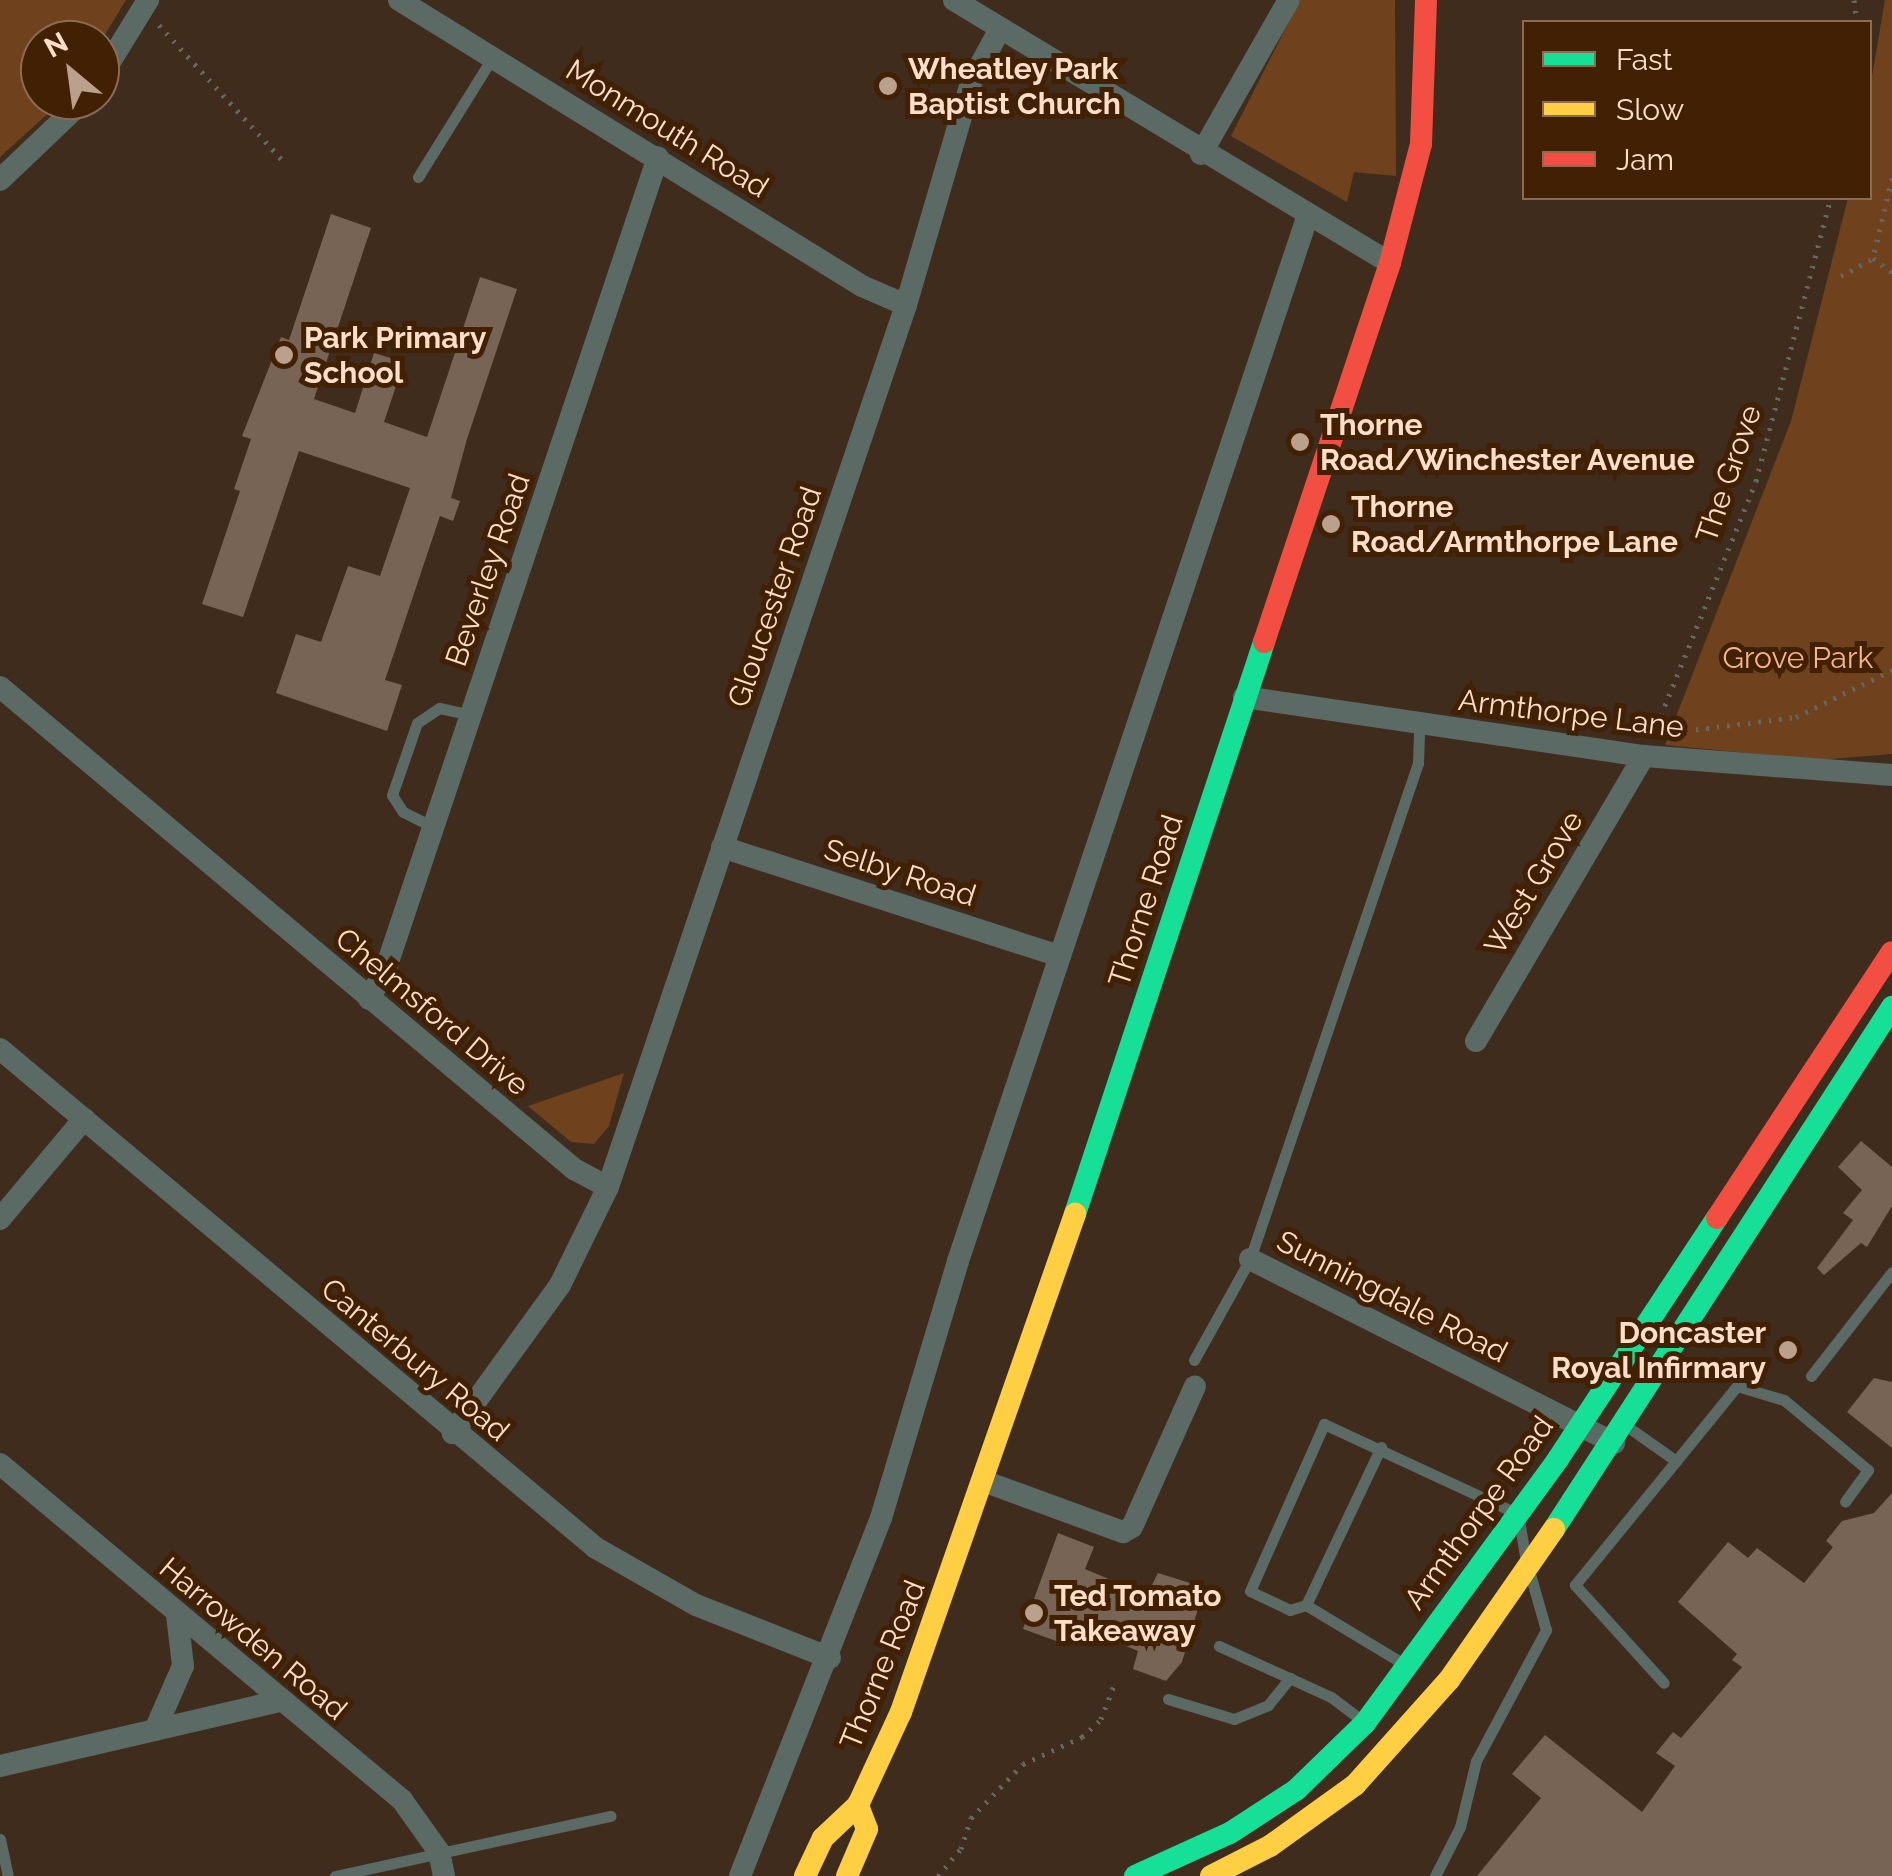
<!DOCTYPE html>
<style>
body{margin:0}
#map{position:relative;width:1892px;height:1876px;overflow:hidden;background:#3f2c1d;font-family:Raleway,sans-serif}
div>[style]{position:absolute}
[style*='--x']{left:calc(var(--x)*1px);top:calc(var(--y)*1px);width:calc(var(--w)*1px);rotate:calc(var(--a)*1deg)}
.green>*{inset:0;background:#6f411c}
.building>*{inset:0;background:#786455}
.path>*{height:5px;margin-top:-2.5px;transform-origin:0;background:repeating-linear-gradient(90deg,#646861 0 2.5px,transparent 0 10.5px)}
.lane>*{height:11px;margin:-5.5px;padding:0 5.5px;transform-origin:5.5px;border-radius:5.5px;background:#5b6a64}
.street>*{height:22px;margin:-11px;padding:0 11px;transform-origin:11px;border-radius:11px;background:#5b6a64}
.fast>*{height:22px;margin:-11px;padding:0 11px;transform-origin:11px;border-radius:11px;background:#16e098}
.slow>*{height:22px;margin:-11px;padding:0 11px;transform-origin:11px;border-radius:11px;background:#ffcf43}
.jam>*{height:22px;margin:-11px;padding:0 11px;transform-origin:11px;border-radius:11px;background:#f24e42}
.dots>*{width:28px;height:28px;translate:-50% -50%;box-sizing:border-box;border:5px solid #412004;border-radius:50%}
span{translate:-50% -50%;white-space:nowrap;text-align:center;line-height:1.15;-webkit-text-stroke:10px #412004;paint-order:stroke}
.poi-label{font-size:30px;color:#fcdec9;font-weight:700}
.left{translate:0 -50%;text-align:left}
.right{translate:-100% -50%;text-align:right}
.street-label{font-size:30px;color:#fcdec9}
.park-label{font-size:30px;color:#f8b687}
.legend{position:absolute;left:1522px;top:20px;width:350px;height:180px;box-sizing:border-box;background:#412004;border:2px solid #8c6c53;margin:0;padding:12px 18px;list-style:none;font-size:30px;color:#fcdec9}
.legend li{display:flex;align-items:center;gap:20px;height:50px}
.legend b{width:50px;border:2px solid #8c6c53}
.north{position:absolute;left:20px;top:20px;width:100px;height:100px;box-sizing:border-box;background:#412004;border:2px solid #8c6c53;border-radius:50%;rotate:331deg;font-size:28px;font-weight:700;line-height:40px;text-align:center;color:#fcdec9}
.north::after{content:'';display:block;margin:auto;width:35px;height:45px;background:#baa08d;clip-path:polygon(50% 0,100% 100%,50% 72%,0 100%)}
</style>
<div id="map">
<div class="green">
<div style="clip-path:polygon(0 0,126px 0,100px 43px,40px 40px,40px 100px,63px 100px,0 157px)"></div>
<div style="clip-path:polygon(1300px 0,1395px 0,1396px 176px,1354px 172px,1347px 202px,1231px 136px)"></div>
<div style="clip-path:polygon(1885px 0,1892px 0,1892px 754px,1818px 760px,1665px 745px,1791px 421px,1848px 198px,1870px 198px,1870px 88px)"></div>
<div style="clip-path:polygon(624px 1073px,609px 1126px,594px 1144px,571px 1142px,528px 1106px)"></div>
</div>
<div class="building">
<div style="clip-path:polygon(331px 214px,371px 228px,314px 399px,355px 413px,374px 353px,404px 362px,384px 422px,427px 437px,480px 277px,517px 289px,467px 439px,451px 498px,460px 501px,453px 521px,440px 516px,385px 680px,402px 685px,387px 731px,276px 693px,296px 634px,321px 642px,348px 566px,380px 576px,410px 488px,299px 451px,243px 617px,202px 604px,240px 491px,234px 489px,251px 439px,242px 436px,281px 337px,289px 340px)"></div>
<div style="clip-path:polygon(1861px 1141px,1892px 1167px,1892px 1206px,1867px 1247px,1861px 1243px,1824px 1275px,1817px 1268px,1853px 1220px,1843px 1213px,1862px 1190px,1838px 1167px)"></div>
<div style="clip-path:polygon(1874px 1378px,1892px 1382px,1892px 1448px,1847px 1412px)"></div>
<div style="clip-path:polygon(1892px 1493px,1892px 1876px,1477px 1876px,1541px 1798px,1512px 1774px,1545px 1735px,1642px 1812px,1675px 1766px,1656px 1753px,1673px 1732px,1681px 1738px,1742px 1667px,1732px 1660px,1737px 1654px,1678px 1602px,1728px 1542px,1748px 1558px,1757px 1548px,1804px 1583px,1833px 1547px,1826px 1541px,1842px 1521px,1874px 1513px)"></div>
<div style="clip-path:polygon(1058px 1533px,1094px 1547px,1085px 1569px,1147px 1595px,1158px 1573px,1190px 1583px,1186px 1597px,1200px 1602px,1182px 1662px,1166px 1681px,1133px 1669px,1138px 1651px,1067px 1621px,1059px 1642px,1023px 1629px)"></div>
</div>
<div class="path">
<div style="--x:1854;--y:0;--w:22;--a:82"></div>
<div style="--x:159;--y:25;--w:184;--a:47.6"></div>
<div style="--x:1892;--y:178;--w:82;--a:103.4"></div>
<div style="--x:1873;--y:258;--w:24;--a:38"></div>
<div style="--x:1841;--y:276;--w:37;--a:-29"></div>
<div style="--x:1675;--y:732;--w:122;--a:-7.1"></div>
<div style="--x:1796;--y:717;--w:107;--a:-26.1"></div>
<div style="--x:1653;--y:735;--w:274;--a:-67.9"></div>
<div style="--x:1756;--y:481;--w:293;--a:-75.2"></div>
<div style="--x:938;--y:1876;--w:35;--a:-50"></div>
<div style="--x:961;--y:1849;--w:33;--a:-72"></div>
<div style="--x:971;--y:1818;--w:75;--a:-46.1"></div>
<div style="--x:1023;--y:1764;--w:65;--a:-24.6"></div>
<div style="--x:1082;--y:1737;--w:26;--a:-43"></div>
<div style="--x:1101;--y:1719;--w:39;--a:-69"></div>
</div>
<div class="lane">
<div style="--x:418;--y:177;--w:140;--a:-58.1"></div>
<div style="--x:433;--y:827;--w:34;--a:-153"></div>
<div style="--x:403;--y:812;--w:20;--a:-123"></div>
<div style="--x:392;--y:795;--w:76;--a:-70.9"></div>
<div style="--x:417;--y:723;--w:27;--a:-34"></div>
<div style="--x:439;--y:708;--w:33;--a:12"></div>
<div style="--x:1194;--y:1360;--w:115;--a:-61"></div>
<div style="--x:1250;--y:1259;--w:524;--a:-71.29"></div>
<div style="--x:1418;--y:763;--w:38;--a:-88"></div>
<div style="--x:1811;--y:1376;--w:132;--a:-52.1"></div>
<div style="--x:1628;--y:1427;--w:59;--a:35.3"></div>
<div style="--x:1676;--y:1461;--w:160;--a:129.2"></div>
<div style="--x:1575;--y:1585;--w:132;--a:47.8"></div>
<div style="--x:1676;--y:1461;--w:97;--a:-50.9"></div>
<div style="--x:1737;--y:1386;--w:49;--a:16.6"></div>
<div style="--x:1784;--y:1400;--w:109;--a:39.8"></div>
<div style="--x:1868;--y:1470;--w:39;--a:126"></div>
<div style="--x:1306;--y:1605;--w:175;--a:-64.6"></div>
<div style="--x:1219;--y:1646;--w:123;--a:24.5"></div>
<div style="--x:1331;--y:1697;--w:38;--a:37"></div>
<div style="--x:1404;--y:1664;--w:114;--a:-149"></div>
<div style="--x:1306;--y:1605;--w:17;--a:163"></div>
<div style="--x:1290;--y:1610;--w:44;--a:-154.6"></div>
<div style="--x:1250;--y:1591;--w:183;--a:-66.1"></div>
<div style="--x:1324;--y:1424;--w:214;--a:24.9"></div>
<div style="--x:1518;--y:1514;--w:43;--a:80.5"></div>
<div style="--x:1168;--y:1699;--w:69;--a:16.9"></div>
<div style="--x:1234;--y:1719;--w:37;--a:-22"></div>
<div style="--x:1268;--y:1705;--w:35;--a:-51"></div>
<div style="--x:0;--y:1839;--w:38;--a:78"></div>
<div style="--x:335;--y:1876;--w:282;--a:-12.3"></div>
<div style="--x:1435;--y:1876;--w:55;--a:-63"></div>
<div style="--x:1460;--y:1827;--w:68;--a:-76.4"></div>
<div style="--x:1476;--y:1761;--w:149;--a:-61.9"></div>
<div style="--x:1546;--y:1630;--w:58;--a:-105.9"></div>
</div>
<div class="street">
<div style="--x:399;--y:0;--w:544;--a:31.7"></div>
<div style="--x:862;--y:286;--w:48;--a:23.4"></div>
<div style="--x:954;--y:0;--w:509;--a:31.1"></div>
<div style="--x:100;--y:78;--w:92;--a:-58.4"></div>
<div style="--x:1201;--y:154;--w:177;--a:-60.3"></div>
<div style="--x:0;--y:180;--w:116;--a:-43.6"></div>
<div style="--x:0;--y:687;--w:750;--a:40.02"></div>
<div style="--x:574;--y:1169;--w:38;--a:28"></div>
<div style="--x:608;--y:1187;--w:109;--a:116.1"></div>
<div style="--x:560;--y:1285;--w:183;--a:125.9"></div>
<div style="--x:1244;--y:697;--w:404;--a:8.4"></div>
<div style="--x:1644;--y:756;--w:249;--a:4.4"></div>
<div style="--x:722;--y:847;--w:355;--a:17.9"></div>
<div style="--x:369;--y:999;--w:35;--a:-61"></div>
<div style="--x:386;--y:968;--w:855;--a:-71.46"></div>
<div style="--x:1476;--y:1041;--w:331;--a:-59.5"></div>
<div style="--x:0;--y:1049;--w:777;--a:39.94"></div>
<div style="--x:596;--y:1548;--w:115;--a:29.7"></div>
<div style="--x:696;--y:1605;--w:144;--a:21.6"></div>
<div style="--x:608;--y:1187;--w:931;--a:-71.33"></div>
<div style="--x:906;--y:305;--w:232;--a:-73.7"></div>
<div style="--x:971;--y:82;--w:60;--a:-61.3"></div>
<div style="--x:0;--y:1219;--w:131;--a:-50"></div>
<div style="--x:1250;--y:1259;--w:408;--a:26.8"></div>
<div style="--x:0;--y:1464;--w:524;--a:39.89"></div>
<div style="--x:402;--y:1800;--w:64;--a:54.6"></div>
<div style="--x:439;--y:1852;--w:25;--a:78"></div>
<div style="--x:986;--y:1482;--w:146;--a:20.1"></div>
<div style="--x:1123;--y:1532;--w:10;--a:-29"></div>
<div style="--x:1132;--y:1527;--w:154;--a:-65.9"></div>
<div style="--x:155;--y:1730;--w:70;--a:-66.4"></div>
<div style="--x:183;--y:1666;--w:51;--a:-96.7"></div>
<div style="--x:0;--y:1766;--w:286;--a:-13.1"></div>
<div style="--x:740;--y:1876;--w:385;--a:-68.5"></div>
<div style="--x:881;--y:1518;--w:268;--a:-73.3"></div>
<div style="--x:958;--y:1261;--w:1100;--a:-71.5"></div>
</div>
<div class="fast">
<div style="--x:1075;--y:1214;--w:602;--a:-71.72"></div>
<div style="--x:1554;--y:1529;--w:622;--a:-57.08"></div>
<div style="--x:1135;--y:1876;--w:104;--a:-24.4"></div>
<div style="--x:1230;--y:1833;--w:79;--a:-33.1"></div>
<div style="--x:1296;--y:1790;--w:96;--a:-44.2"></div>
<div style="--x:1365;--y:1723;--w:327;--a:-53.8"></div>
<div style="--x:1558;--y:1459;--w:289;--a:-56.6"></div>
</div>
<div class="slow">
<div style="--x:805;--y:1876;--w:42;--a:-64.7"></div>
<div style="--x:823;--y:1838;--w:48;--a:-43.3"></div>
<div style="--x:858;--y:1805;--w:102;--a:-65.2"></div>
<div style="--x:901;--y:1712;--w:528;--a:-70.74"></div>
<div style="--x:847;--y:1876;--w:51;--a:-66.9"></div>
<div style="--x:867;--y:1829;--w:26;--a:-111"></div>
<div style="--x:1211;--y:1876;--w:66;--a:-27"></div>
<div style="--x:1270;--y:1846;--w:105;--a:-35.7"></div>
<div style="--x:1355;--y:1785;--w:141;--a:-48.2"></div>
<div style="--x:1449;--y:1680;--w:184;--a:-55.2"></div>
</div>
<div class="jam">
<div style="--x:1264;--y:642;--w:399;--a:-71.6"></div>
<div style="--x:1390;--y:263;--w:123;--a:-75.4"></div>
<div style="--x:1421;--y:144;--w:144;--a:-88"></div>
<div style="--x:1717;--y:1218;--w:318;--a:-56.7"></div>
</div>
<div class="dots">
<div style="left:888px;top:86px;background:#baa08d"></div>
<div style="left:284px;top:355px;background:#baa08d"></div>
<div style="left:1300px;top:442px;background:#baa08d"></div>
<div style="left:1331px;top:524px;background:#baa08d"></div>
<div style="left:1788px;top:1350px;background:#baa08d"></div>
<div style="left:1034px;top:1613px;background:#baa08d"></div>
</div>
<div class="poi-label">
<span class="left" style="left:908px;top:86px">Wheatley Park<br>Baptist Church</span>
<span class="left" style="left:304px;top:355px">Park Primary<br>School</span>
<span class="left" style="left:1320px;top:442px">Thorne<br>Road/Winchester Avenue</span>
<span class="left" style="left:1351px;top:524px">Thorne<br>Road/Armthorpe Lane</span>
<span class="right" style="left:1766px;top:1350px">Doncaster<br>Royal Infirmary</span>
<span class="left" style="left:1054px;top:1613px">Ted Tomato<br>Takeaway</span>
</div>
<div class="street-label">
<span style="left:667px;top:129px;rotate:32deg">Monmouth Road</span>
<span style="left:1729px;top:474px;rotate:-71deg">The Grove</span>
<span style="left:488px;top:570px;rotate:-71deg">Beverley Road</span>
<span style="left:775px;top:597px;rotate:-71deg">Gloucester Road</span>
<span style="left:1571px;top:714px;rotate:7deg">Armthorpe Lane</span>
<span style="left:900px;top:873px;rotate:18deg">Selby Road</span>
<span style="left:1534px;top:883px;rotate:-59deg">West Grove</span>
<span style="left:1146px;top:901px;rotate:-72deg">Thorne Road</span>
<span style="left:432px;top:1012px;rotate:40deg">Chelmsford Drive</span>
<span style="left:1392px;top:1297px;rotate:27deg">Sunningdale Road</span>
<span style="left:415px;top:1360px;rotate:40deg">Canterbury Road</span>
<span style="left:1479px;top:1513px;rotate:-54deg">Armthorpe Road</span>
<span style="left:253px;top:1639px;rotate:40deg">Harrowden Road</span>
<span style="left:883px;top:1665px;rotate:-68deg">Thorne Road</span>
</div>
<div class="park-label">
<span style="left:1798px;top:658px">Grove Park</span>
</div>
<ul class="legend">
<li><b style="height:12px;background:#16e098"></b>Fast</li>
<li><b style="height:12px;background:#ffcf43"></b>Slow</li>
<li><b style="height:12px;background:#f24e42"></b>Jam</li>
</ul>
<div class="north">N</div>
</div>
